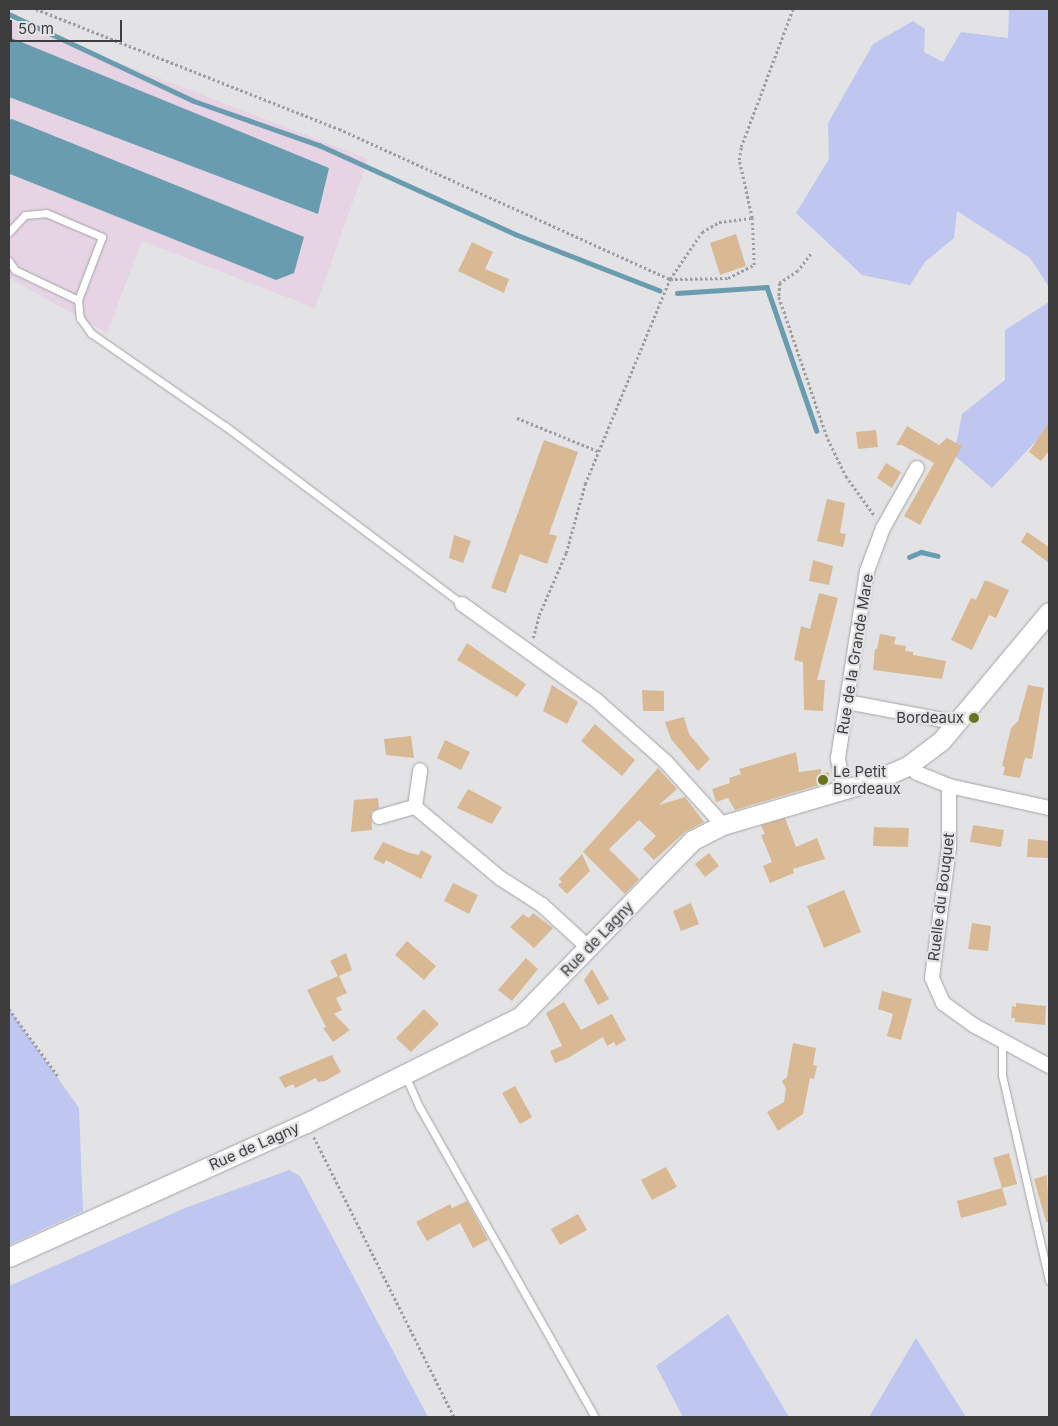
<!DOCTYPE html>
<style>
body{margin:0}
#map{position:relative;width:1058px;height:1426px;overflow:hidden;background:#e3e3e6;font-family:Inter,sans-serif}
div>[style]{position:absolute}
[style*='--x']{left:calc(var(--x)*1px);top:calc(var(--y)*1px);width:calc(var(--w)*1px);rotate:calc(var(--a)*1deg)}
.industrial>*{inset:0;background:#e6d3e4}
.green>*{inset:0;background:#bfc6f0}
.water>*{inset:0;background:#6a9cb0}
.stream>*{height:4.5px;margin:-2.25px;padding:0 2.25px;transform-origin:2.25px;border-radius:2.25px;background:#6a9cb0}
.building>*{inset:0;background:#d8b994}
.path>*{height:2.5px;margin-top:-1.25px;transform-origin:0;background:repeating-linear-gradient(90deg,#9d9d9f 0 2.5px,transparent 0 5px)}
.roads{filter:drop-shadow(0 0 1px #a2a3a5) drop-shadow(0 0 1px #a2a3a5)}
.lane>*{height:7px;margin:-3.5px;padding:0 3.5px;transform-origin:3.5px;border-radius:3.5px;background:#fff}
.street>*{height:14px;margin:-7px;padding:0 7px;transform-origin:7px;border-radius:7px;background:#fff}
.secondary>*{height:19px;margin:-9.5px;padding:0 9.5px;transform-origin:9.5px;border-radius:9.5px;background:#fff}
.dots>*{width:14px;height:14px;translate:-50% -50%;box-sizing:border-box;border:2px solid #e3e3e6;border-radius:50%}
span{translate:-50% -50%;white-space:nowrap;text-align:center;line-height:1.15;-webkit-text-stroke:4.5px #e3e3e6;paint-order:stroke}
.street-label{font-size:15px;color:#3d3d3e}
.poi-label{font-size:15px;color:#3d3d3e}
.right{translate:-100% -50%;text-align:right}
.left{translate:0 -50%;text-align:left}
.frame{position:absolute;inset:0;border:10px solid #3d3d3e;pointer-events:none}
.scale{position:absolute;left:10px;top:20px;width:112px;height:22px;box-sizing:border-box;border:2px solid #3d3d3e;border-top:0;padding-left:6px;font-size:15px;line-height:18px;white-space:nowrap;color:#3d3d3e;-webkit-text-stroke:4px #e3e3e6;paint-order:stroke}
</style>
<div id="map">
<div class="industrial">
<div style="clip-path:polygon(9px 20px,368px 159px,315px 308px,142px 241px,107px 333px,9px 278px)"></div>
</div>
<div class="green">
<div style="clip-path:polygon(1009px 9px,1049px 9px,1049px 287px,1030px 258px,957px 211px,954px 238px,925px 262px,910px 285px,862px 275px,796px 213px,829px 159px,828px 123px,873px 44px,913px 21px,925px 29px,924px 52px,943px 62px,961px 32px,1008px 38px)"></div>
<div style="clip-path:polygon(1049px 302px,1049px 427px,992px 488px,954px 455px,962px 414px,1005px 380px,1005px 330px)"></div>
<div style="clip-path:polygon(9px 1009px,79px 1108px,83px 1211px,9px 1245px)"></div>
<div style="clip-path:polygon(289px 1170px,300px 1176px,428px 1417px,9px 1417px,9px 1286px,185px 1208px)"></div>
<div style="clip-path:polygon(728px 1314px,789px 1417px,683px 1417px,656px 1366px)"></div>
<div style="clip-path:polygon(916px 1338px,966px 1417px,869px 1417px)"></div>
</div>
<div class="water">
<div style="clip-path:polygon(9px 37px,329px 168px,318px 214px,9px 97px)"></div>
<div style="clip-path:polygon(12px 119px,304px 237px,294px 273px,276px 280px,10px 174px,9px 120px)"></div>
</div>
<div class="stream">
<div style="--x:9;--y:14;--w:204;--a:25.2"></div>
<div style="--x:194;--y:101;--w:133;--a:19.4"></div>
<div style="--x:319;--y:145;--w:215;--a:24.4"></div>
<div style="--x:515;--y:234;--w:155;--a:21.3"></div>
<div style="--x:677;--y:293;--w:90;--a:-3.8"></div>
<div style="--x:767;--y:287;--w:152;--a:70.9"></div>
<div style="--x:909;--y:557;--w:13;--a:-23"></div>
<div style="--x:921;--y:552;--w:17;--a:13"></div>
</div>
<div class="building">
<div style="clip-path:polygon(736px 234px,746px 266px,720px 275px,710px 243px)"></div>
<div style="clip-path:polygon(472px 242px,493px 252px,485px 269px,509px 279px,504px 293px,458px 271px)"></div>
<div style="clip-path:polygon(1049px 422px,1049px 451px,1041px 461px,1029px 452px)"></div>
<div style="clip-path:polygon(907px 426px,939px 445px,947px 438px,962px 446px,920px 525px,904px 516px,934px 463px,902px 445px,896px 445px)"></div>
<div style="clip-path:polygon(876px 430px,878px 447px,858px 449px,856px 432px)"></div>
<div style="clip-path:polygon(544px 440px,578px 452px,549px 534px,557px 536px,547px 564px,520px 554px,506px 593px,491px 588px)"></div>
<div style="clip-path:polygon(886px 463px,901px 472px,892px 488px,877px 478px)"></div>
<div style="clip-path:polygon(827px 499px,845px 503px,840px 533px,846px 534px,843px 547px,817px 541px)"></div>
<div style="clip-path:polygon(1027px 532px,1049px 547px,1049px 563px,1021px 542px)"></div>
<div style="clip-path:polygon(454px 535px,471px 541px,463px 563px,449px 558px)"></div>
<div style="clip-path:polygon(813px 560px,833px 566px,829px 585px,809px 581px)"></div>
<div style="clip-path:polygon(985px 580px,1009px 590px,996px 618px,989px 615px,972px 650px,951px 640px,971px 598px,976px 600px)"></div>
<div style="clip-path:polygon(819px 593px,838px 598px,817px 680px,825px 680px,823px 711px,804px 710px,803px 662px,794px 660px,801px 626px,810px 629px)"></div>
<div style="clip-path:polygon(880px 634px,896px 637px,894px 644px,906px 646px,905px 651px,913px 652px,913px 655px,946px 661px,942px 679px,873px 670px,875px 649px,877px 649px)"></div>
<div style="clip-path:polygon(467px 643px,526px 684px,517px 697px,457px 660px)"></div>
<div style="clip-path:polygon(552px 685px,578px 702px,567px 724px,543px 711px)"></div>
<div style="clip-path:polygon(1028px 685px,1044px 688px,1032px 759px,1025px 758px,1020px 778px,1003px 775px,1005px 767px,1002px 766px,1011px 728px,1018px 721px)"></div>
<div style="clip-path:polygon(642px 690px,664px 691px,664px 711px,643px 711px)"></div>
<div style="clip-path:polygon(684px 717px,689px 734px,710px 759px,698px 771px,671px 739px,665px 722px)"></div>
<div style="clip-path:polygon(595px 724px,635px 760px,622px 776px,581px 741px)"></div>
<div style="clip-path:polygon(411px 736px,414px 758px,386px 755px,384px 739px)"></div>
<div style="clip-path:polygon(445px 740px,470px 752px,461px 770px,437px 758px)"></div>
<div style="clip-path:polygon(796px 752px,799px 772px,821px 769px,821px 774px,829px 772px,829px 782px,735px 810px,728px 798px,716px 802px,712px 789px,730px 783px,729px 778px,741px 774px,739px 769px)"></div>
<div style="clip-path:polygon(658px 768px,677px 789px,659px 805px,685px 797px,704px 822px,685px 832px,654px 860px,643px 849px,656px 836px,639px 820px,609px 849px,639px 879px,625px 894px,583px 852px)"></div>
<div style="clip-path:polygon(468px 789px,502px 807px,492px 824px,457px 808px)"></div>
<div style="clip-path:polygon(378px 798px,379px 808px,371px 812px,372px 830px,351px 832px,354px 800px)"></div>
<div style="clip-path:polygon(785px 818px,796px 847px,817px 838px,825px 859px,793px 869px,794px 873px,770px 883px,763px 866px,772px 862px,761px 835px,765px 834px,761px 825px)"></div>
<div style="clip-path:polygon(973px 825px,1004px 830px,1001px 847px,970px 842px)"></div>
<div style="clip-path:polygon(874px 827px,909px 828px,908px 847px,873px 846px)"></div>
<div style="clip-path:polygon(1028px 839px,1049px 841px,1049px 858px,1027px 857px)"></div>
<div style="clip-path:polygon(383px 842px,410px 853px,419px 855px,421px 850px,432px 856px,421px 879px,386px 860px,384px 864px,373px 859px)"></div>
<div style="clip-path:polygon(709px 853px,719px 866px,705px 877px,695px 864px)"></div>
<div style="clip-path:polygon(582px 854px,590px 871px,567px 894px,558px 885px,562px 882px,559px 879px)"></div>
<div style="clip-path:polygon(453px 883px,478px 895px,469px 914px,444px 901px)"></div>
<div style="clip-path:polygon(844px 890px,861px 932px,824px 948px,807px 906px)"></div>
<div style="clip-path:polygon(691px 903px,699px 924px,681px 931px,673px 911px)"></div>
<div style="clip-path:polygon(533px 913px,553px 928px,534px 948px,510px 927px,523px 914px,529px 918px)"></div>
<div style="clip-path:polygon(972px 923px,991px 926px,988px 951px,968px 949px)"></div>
<div style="clip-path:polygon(407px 941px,436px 966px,424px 980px,395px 955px)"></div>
<div style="clip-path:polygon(346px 953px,352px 970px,339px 976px,347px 993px,336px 998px,342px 1010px,334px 1014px,350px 1030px,333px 1042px,323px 1028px,326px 1027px,307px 990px,338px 976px,330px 961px)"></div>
<div style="clip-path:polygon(526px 958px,538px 969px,512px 1001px,498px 990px)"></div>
<div style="clip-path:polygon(592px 969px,609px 999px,598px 1005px,584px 980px)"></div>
<div style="clip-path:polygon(882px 991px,912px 999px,901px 1040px,887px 1036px,893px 1014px,878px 1009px)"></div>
<div style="clip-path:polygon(564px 1002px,581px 1030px,612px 1014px,626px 1040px,616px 1046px,614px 1042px,607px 1046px,603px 1037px,568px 1058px,555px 1063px,550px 1051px,562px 1046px,546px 1013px)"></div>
<div style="clip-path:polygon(1016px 1003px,1046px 1006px,1045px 1025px,1015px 1022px,1015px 1018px,1011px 1018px,1012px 1006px,1016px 1007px)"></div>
<div style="clip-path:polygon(424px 1009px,439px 1024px,411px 1052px,396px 1038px)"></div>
<div style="clip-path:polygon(793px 1043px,816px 1048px,813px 1065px,817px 1066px,814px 1079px,810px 1078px,803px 1114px,778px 1131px,767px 1112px,784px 1102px,786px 1089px,782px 1081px,787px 1077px)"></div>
<div style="clip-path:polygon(332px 1055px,341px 1072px,325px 1081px,318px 1082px,316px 1078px,295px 1088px,293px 1084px,285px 1088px,279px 1077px)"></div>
<div style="clip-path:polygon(515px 1086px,532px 1117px,520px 1124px,502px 1093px)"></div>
<div style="clip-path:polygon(1009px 1153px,1017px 1184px,1002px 1188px,993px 1158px)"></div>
<div style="clip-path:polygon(666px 1167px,677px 1187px,652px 1200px,641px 1180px)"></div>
<div style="clip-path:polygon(1047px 1175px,1049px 1222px,1046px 1222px,1034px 1179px)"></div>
<div style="clip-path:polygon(1002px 1188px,1007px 1205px,961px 1218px,957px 1201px)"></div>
<div style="clip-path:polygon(467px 1201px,488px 1240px,473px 1248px,460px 1223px,427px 1241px,416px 1222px,450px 1204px,452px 1208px)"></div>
<div style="clip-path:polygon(578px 1214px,587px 1230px,560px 1245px,551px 1229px)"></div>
</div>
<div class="path">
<div style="--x:36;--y:9;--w:326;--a:21.6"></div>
<div style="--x:339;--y:129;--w:363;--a:24.4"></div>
<div style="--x:670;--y:279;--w:58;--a:-1"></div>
<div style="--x:728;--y:278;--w:29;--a:-27"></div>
<div style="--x:754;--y:265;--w:47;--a:-92.4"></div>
<div style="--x:752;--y:218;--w:59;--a:-102.6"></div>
<div style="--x:739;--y:160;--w:13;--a:-81"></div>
<div style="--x:741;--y:147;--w:147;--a:-69.4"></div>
<div style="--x:811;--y:254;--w:21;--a:127"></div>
<div style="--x:798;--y:271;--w:22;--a:146"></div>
<div style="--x:780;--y:283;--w:14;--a:94"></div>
<div style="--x:779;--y:297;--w:150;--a:71"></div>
<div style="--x:828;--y:439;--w:41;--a:64.1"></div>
<div style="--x:846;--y:476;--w:49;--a:54.1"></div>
<div style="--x:517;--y:418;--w:87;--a:22.2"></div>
<div style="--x:533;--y:638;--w:24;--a:-75"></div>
<div style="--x:539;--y:615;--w:68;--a:-66.5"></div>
<div style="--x:566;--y:553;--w:72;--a:-74.6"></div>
<div style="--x:585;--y:484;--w:222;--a:-67.5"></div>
<div style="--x:670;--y:279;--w:57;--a:-55.8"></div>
<div style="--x:702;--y:232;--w:20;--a:-30"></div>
<div style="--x:719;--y:222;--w:32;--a:-7"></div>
<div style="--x:9;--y:1009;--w:83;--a:53.8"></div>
<div style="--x:314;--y:1137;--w:313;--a:63.4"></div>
</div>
<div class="roads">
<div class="lane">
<div style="--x:9;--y:232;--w:23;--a:-47"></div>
<div style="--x:25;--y:215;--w:21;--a:-5"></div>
<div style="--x:46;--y:213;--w:61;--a:23.2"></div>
<div style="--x:102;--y:237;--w:67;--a:110.9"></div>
<div style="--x:78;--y:300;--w:70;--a:-154.5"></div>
<div style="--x:15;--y:270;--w:11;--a:-124"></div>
<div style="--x:78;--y:300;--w:18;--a:84"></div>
<div style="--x:80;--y:318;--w:19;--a:54"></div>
<div style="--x:91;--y:333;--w:163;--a:34.8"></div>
<div style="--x:225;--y:426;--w:296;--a:36.9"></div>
<div style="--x:1002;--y:1041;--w:34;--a:90"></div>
<div style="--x:1002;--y:1075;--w:211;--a:77.1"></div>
<div style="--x:405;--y:1075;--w:36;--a:66"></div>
<div style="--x:420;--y:1108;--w:355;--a:60.5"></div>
</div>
<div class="street">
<div style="--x:462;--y:604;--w:165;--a:35.6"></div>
<div style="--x:596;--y:700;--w:92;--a:41.5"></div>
<div style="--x:665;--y:761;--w:86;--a:47.8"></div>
<div style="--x:847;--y:702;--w:113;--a:10.7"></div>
<div style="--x:909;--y:765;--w:11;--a:45"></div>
<div style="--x:917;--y:773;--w:35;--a:22"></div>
<div style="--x:949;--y:786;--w:102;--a:12.4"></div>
<div style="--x:949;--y:786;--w:61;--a:90"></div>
<div style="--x:949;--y:847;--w:132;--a:97.4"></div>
<div style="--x:932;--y:978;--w:27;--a:66"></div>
<div style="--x:943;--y:1003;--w:39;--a:36"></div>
<div style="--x:975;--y:1026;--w:84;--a:28.4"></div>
<div style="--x:844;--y:790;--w:33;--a:-101"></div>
<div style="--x:838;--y:758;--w:189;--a:-81.2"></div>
<div style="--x:867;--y:571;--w:46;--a:-69.6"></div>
<div style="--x:883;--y:528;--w:69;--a:-60.5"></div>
<div style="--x:415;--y:807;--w:111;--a:39.9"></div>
<div style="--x:500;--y:878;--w:50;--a:32.7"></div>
<div style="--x:542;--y:905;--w:64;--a:42.5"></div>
<div style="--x:379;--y:817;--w:37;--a:-16"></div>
<div style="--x:415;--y:807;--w:37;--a:-82"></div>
</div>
<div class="secondary">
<div style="--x:9;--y:1257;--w:326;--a:-24.3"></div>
<div style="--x:306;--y:1123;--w:239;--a:-26.4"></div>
<div style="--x:520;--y:1017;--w:248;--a:-45.7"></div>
<div style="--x:693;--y:840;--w:34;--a:-27"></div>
<div style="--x:723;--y:825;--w:159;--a:-16.4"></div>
<div style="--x:876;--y:780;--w:36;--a:-24"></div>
<div style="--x:909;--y:765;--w:40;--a:-37"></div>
<div style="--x:941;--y:741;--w:168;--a:-50.1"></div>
</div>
</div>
<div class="dots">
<div style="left:974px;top:718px;background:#6a741d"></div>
<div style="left:823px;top:780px;background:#6a741d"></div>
</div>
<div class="street-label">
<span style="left:855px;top:654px;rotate:-81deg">Rue de la Grande Mare</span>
<span style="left:941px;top:897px;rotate:-83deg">Ruelle du Bouquet</span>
<span style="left:597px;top:939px;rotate:-46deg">Rue de Lagny</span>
<span style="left:254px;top:1146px;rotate:-24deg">Rue de Lagny</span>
</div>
<div class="poi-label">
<span class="right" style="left:964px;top:718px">Bordeaux</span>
<span class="left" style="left:833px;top:780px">Le Petit<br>Bordeaux</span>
</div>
<div class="frame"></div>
<div class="scale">50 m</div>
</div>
